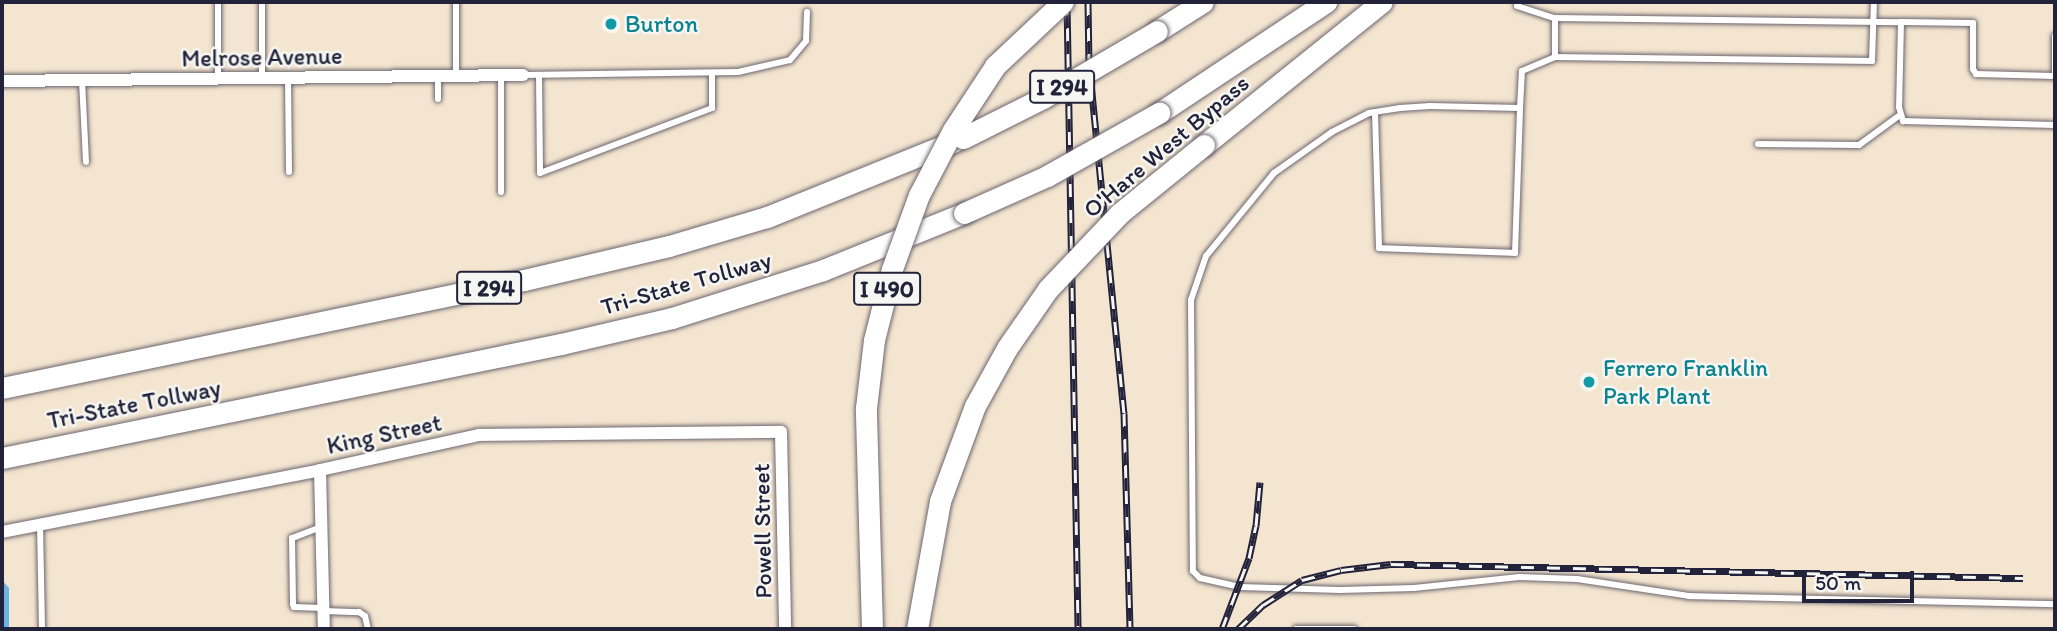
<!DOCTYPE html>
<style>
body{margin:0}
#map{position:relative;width:2057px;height:631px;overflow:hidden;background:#f4e5d0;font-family:Itim,sans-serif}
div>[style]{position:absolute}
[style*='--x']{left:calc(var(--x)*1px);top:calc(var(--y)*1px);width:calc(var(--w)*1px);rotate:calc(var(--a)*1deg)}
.water>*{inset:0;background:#6ab3e2}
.roads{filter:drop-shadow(0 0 2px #6c666f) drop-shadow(0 0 2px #6c666f)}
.lane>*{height:6px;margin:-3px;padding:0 3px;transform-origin:3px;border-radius:3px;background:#fff}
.street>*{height:12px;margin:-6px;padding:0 6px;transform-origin:6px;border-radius:6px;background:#fff}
.highway>*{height:21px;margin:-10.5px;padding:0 10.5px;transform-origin:10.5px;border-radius:10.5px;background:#fff}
.rail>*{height:7px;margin-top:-3.5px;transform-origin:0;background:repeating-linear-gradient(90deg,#f6f6f2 0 13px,#22223b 0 26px);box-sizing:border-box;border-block:2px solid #22223b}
.bridges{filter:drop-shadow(0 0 2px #6c666f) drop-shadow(0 0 2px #6c666f)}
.highway-bridge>*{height:21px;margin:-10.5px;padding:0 10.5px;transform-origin:10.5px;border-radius:10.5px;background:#fff}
.dots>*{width:19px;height:19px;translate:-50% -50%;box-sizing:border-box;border:4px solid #f6f6f2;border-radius:50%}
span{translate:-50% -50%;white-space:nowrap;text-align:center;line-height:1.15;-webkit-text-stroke:5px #f6f6f2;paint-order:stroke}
.shield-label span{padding:2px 5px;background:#f6f6f2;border:2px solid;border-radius:5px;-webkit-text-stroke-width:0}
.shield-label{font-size:23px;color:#22223b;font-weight:700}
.culture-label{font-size:24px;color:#0d838f}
.left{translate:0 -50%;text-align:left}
.street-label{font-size:24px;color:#22223b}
.frame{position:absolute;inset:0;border:4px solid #22223b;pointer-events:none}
.scale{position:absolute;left:1802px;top:571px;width:112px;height:32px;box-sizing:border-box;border:4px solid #22223b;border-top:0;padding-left:9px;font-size:21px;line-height:24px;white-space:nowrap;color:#22223b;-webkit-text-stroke:5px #f6f6f2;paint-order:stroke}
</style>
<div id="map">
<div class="water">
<div style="clip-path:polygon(2px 580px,9px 588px,9px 629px,2px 629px)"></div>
</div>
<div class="roads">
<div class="lane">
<div style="--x:218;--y:2;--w:77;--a:90"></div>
<div style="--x:262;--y:2;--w:76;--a:90"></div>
<div style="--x:1519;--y:2;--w:4;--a:117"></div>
<div style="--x:1517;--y:6;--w:40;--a:18"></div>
<div style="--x:1555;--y:18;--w:346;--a:0.7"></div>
<div style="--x:1901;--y:22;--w:85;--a:91.3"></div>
<div style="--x:1899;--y:107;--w:15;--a:74"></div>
<div style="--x:1903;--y:121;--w:152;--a:1.5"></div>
<div style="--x:1555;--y:18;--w:39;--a:90"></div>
<div style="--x:1901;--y:22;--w:72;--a:0.8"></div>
<div style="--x:1973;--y:23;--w:46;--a:90"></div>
<div style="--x:1973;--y:69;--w:6;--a:59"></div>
<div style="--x:1976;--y:74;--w:78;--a:1.5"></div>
<div style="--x:2055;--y:36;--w:40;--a:90"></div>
<div style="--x:501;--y:75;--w:117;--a:90"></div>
<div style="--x:523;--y:75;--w:215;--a:-0.8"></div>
<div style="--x:738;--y:72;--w:53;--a:-13"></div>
<div style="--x:790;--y:60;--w:25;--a:-50"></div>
<div style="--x:806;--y:41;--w:29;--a:-88"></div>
<div style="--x:539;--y:75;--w:98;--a:89.4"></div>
<div style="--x:540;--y:173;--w:184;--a:-20.7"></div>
<div style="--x:712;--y:108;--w:35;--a:-90"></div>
<div style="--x:456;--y:76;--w:74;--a:-90"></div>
<div style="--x:288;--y:78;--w:94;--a:89.4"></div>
<div style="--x:82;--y:80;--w:82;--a:87.2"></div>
<div style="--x:438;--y:99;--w:23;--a:-90"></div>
<div style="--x:1520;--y:108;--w:37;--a:-87"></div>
<div style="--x:1522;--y:71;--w:36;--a:-23"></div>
<div style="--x:1555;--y:57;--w:317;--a:0.7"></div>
<div style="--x:1872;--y:61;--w:59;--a:-88.1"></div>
<div style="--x:1375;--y:112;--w:136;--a:88.3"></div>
<div style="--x:1379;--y:248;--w:136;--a:2.1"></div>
<div style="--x:1515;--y:253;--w:145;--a:-88"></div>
<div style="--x:1520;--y:108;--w:90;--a:-178.7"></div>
<div style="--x:1430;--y:106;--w:30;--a:176"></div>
<div style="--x:1400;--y:108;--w:25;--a:171"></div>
<div style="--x:1375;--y:112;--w:6;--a:171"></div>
<div style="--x:1369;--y:113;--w:42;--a:152.8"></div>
<div style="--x:1332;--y:132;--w:71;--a:144.7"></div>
<div style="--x:1274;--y:173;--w:107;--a:129.3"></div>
<div style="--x:1206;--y:256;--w:46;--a:108.8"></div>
<div style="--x:1191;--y:300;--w:271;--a:89.6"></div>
<div style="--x:1193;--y:571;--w:10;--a:45"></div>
<div style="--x:1200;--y:578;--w:41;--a:12.7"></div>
<div style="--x:1240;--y:587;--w:100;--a:1.7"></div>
<div style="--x:1340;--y:590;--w:74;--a:-1.5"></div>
<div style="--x:1414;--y:588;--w:106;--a:-6"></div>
<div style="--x:1519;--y:577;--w:58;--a:2"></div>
<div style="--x:1577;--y:579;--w:113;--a:8.6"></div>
<div style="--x:1689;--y:596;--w:366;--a:1.3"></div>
<div style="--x:1758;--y:144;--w:101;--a:0.6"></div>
<div style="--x:1859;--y:145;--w:51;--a:-36.2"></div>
<div style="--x:40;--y:524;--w:105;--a:88.9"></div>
<div style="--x:321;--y:527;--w:31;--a:159"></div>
<div style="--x:292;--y:538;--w:66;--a:89.1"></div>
<div style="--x:293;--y:604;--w:3;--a:72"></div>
<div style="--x:294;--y:607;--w:29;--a:2"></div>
<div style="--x:324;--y:611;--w:35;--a:2"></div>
<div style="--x:359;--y:612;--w:7;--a:34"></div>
<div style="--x:365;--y:616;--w:13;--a:77"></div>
<div style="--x:1296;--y:629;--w:58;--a:0"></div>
</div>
<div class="street">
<div style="--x:2;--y:81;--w:521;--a:-0.66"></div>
<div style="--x:320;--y:470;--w:159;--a:88.6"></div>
<div style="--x:2;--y:532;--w:324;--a:-11"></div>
<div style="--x:320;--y:470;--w:163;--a:-12.4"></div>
<div style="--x:479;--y:435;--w:302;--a:-0.6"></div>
<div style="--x:781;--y:432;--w:197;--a:88.8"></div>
</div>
<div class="highway">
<div style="--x:1157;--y:31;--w:54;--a:-32.2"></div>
<div style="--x:1159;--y:113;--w:201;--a:-33.6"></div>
<div style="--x:1204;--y:145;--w:228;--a:-38.8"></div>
<div style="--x:2;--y:388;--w:533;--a:-11.69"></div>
<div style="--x:524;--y:280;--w:149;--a:-13.2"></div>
<div style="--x:669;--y:246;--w:102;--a:-16.5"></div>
<div style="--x:767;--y:217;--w:203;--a:-22"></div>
<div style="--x:2;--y:458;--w:571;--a:-11.53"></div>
<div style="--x:561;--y:344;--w:114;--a:-13.2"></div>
<div style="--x:672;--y:318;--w:158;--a:-17.6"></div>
<div style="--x:823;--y:270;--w:152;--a:-22"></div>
</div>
</div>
<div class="rail">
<div style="--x:1067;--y:2;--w:627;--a:88.99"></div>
<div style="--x:1088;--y:2;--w:61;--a:89.1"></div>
<div style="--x:1089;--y:63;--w:352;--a:84.3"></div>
<div style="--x:1124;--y:413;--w:216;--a:88.4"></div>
<div style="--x:1222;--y:629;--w:76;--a:-69.2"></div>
<div style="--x:1249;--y:558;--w:33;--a:-78"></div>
<div style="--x:1256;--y:526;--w:44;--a:-84.8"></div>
<div style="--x:1238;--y:629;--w:35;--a:-44"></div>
<div style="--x:1263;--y:605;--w:46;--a:-32.7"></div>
<div style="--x:1302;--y:580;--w:40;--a:-14.4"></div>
<div style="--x:1341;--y:570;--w:50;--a:-6.8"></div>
<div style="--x:1391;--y:564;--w:632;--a:1.27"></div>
</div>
<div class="bridges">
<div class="highway-bridge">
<div style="--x:963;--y:138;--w:89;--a:-26.6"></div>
<div style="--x:1043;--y:98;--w:132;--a:-30.4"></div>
<div style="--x:964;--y:213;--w:91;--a:-24"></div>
<div style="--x:1047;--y:176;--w:129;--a:-29.4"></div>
<div style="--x:872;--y:629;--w:221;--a:-91.6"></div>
<div style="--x:866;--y:408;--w:68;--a:-83.3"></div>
<div style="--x:874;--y:340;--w:73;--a:-75.8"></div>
<div style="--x:892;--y:269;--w:79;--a:-70"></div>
<div style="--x:919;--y:195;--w:73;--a:-62.4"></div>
<div style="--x:953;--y:130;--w:77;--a:-56.7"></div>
<div style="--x:995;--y:66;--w:93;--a:-43.3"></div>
<div style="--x:917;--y:629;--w:130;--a:-79.8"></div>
<div style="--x:940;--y:501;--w:101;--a:-69.8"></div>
<div style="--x:975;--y:406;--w:66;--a:-61.1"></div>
<div style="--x:1007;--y:348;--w:72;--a:-55.2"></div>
<div style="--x:1048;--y:289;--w:105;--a:-46.5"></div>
<div style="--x:1120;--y:213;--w:108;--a:-39"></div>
</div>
</div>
<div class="dots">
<div style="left:611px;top:24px;background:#0f9aa8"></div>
<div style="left:1589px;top:382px;background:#0f9aa8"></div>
</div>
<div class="shield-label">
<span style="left:1062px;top:87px">I 294</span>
<span style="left:489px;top:288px">I 294</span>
<span style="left:887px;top:289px">I 490</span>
</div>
<div class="culture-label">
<span class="left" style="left:625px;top:24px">Burton</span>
<span class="left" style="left:1603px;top:382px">Ferrero Franklin<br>Park Plant</span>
</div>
<div class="street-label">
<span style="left:262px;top:57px;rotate:-1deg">Melrose Avenue</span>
<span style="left:1166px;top:146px;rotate:-40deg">O'Hare West Bypass</span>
<span style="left:686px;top:283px;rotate:-16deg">Tri-State Tollway</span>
<span style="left:134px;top:404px;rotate:-11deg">Tri-State Tollway</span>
<span style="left:384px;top:434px;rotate:-12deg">King Street</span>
<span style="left:762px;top:531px;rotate:-91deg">Powell Street</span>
</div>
<div class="frame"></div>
<div class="scale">50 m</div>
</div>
